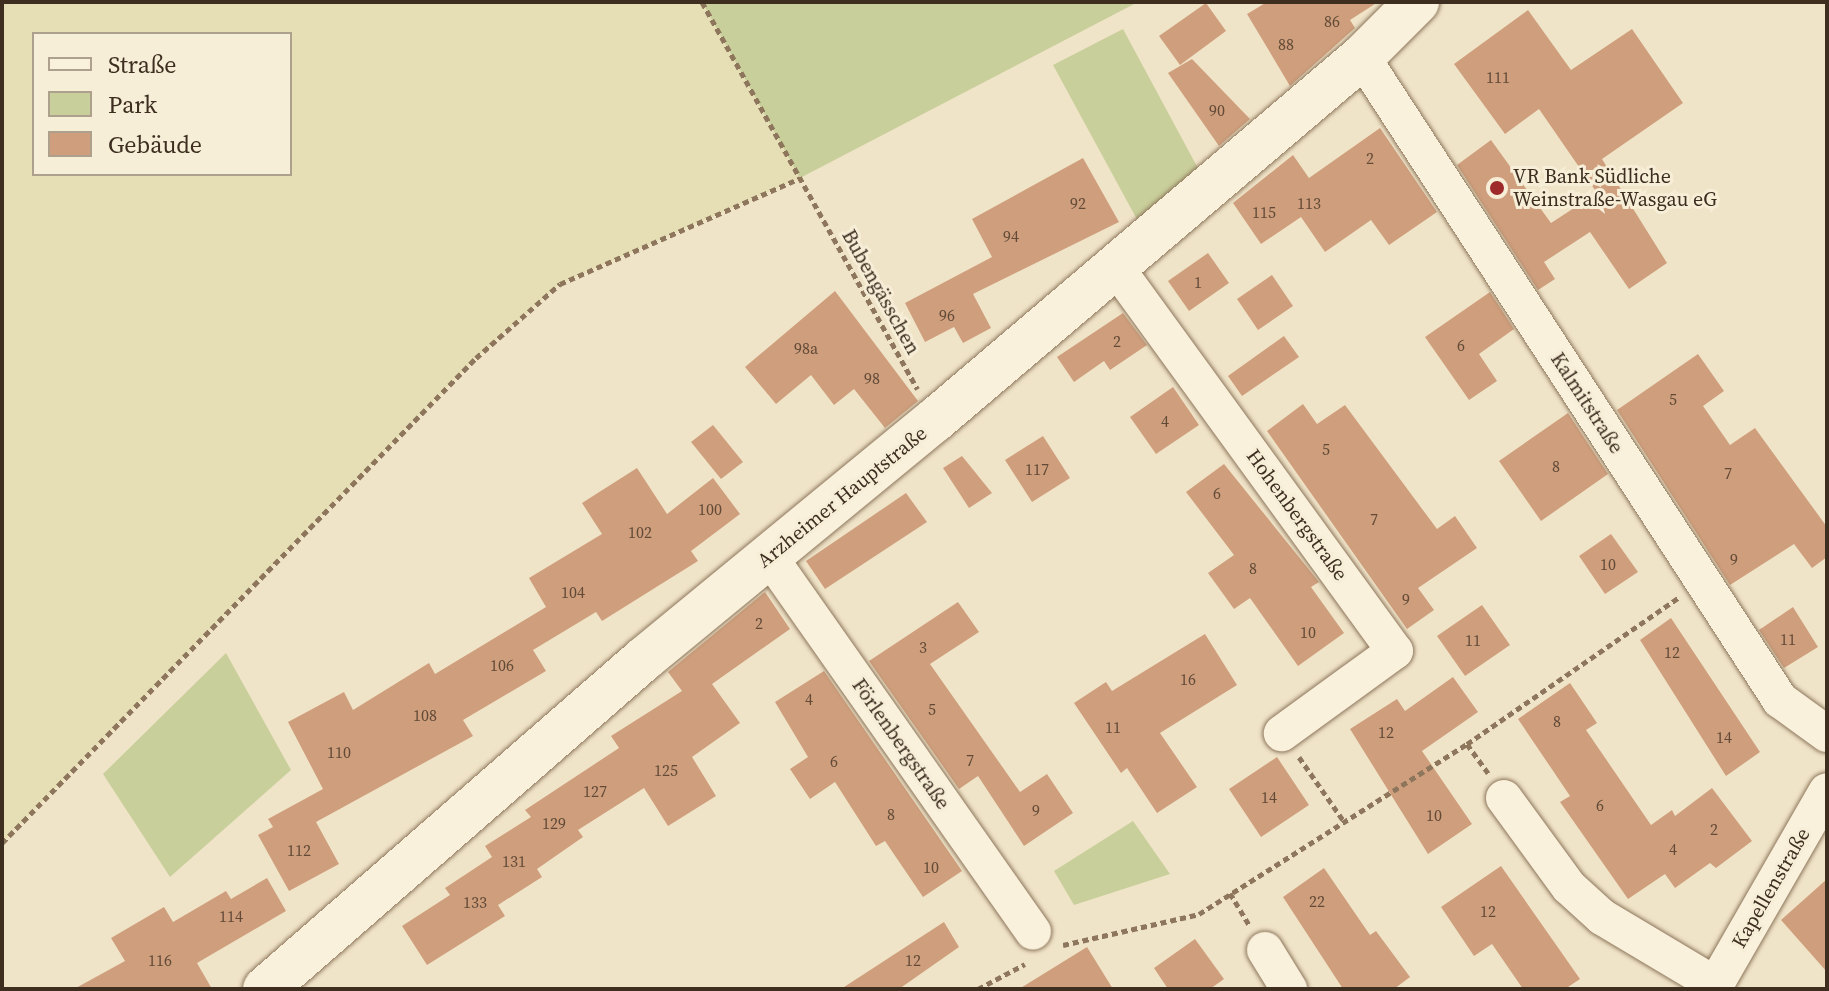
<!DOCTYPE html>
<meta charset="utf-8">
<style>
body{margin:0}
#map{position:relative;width:1829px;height:991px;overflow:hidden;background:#f0e4c8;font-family:"Source Serif 4",serif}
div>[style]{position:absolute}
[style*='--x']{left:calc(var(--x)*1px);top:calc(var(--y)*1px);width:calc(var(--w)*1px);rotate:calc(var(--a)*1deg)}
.farmland>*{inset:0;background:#e6deb5}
.green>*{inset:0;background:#c9cf9b}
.building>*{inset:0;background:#cf9f7d}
.path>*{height:5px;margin-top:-2.5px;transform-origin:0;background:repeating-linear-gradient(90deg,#8d765c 0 6px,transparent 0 10px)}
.roads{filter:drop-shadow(0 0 2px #8d765c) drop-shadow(0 0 2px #8d765c)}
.street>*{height:36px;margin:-18px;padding:0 18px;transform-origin:18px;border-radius:18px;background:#faf1dc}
.secondary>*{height:44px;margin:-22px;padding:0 22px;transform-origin:22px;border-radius:22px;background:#faf1dc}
.dots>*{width:22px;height:22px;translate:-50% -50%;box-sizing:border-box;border:4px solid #f7eed8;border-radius:50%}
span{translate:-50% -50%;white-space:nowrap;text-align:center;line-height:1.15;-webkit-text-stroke:6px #f7eed8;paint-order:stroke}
.number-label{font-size:16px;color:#624a37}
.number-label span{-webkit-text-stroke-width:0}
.poi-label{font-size:20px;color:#3d2e20}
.left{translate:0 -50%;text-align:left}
.street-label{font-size:20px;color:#3d2e20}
.frame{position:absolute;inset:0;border:4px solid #3d2e20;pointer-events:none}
.legend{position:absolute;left:32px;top:32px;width:260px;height:144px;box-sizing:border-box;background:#f7eed8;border:2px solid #ada18e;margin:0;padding:10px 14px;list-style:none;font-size:24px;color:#3d2e20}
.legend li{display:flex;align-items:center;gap:16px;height:40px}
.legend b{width:40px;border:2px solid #ada18e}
</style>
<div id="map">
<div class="farmland">
<div style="clip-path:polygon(evenodd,2px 2px,702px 2px,800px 178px,560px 284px,476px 358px,2px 843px,2px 2px,34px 34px,290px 34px,290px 174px,34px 174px,34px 34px)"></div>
</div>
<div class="green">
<div style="clip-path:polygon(702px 2px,1138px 2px,800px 178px)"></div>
<div style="clip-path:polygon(1123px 29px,1200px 172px,1140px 225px,1053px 65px)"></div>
<div style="clip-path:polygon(226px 653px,291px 770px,170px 877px,103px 774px)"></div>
<div style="clip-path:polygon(1133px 821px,1170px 874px,1074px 905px,1054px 871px)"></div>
</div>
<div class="building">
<div style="clip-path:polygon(1267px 2px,1378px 2px,1350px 20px,1355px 28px,1290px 86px,1247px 14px)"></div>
<div style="clip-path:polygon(1206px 3px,1226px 31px,1180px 65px,1159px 36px)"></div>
<div style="clip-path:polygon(1528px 10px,1571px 70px,1632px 29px,1683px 103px,1602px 159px,1667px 263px,1629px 289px,1590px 232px,1544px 262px,1555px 279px,1538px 290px,1457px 165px,1491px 140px,1551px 223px,1597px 193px,1539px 109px,1505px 134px,1454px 64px)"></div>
<div style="clip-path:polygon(1192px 59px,1250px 119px,1219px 146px,1168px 73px)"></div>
<div style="clip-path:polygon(1380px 128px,1437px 212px,1389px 245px,1371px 220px,1325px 252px,1301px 217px,1261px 244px,1233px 203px,1293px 155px,1309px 178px)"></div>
<div style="clip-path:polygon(1083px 158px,1119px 222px,973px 294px,991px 328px,963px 343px,954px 327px,925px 342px,905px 303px,992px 257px,972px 219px)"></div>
<div style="clip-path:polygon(1208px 253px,1229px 283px,1189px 311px,1168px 281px)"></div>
<div style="clip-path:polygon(1272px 275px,1293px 306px,1258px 330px,1237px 299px)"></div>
<div style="clip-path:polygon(835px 291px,918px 401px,885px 428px,854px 389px,834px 405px,811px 375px,776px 404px,745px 367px)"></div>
<div style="clip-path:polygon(1490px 292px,1514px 329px,1479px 354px,1497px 381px,1469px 400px,1425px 337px)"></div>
<div style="clip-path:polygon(1123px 313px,1147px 345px,1110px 370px,1104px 361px,1074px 382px,1057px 357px)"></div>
<div style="clip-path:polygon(1284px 336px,1299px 357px,1242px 396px,1228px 376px)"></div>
<div style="clip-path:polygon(1698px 354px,1724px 391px,1703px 406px,1730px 445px,1755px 428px,1827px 527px,1827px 557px,1812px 568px,1794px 544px,1730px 585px,1617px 410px)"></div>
<div style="clip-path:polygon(1173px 387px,1199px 425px,1156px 454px,1130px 417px)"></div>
<div style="clip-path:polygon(1303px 404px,1317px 424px,1345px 405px,1437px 529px,1455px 516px,1477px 548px,1418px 588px,1434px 610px,1407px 629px,1267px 431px)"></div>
<div style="clip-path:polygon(1568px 413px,1608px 474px,1541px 521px,1499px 461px)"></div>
<div style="clip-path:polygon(713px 425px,743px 462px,721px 479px,691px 442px)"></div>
<div style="clip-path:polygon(1043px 436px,1070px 478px,1032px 502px,1005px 460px)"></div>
<div style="clip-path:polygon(962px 456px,992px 493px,969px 508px,943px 468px)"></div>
<div style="clip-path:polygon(1224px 464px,1319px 582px,1311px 587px,1344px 633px,1298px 666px,1250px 598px,1234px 609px,1208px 573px,1234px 555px,1186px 492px)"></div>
<div style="clip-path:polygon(637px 468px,667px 514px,713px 478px,740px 514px,691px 551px,698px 561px,602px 621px,596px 612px,533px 650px,546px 671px,463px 720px,473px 736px,316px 822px,339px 864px,289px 891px,258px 835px,273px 827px,268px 819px,323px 789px,288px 722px,344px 692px,353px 710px,429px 663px,435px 674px,546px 607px,529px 578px,602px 534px,582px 503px)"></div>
<div style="clip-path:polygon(906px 493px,927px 522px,825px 589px,806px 561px)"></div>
<div style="clip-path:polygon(1611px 534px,1638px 572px,1605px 594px,1579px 556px)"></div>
<div style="clip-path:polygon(765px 592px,790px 629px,712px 684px,740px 723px,692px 757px,716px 796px,668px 826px,644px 788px,578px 830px,583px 837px,537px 869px,542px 877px,498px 905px,505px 916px,427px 965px,402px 926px,450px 895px,445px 888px,492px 857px,485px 846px,531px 817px,525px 810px,619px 748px,611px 736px,682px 691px,668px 672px)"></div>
<div style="clip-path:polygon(958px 602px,979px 632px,930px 664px,1020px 792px,1047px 774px,1073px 813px,1024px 846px,978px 776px,959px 789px,869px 661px)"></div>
<div style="clip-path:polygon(1482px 605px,1510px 645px,1465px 676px,1437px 636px)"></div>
<div style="clip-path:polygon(1793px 607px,1818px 647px,1784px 668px,1759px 630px)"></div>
<div style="clip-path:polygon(1671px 618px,1760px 752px,1726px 776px,1640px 640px)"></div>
<div style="clip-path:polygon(1205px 634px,1237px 685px,1160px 733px,1197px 787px,1157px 813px,1127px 768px,1121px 773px,1074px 703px,1106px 682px,1112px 691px)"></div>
<div style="clip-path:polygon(824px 671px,962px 871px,923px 897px,885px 841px,876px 846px,835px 782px,810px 799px,790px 769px,808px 757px,775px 702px)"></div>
<div style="clip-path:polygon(1453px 677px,1478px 712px,1422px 751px,1472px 824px,1428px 854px,1350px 729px,1397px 699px,1405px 711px)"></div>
<div style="clip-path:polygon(1570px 683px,1597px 723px,1586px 730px,1651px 825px,1672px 810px,1675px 816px,1712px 788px,1752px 841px,1716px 868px,1710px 863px,1675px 888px,1665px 874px,1628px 899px,1560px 802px,1570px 796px,1518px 719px)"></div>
<div style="clip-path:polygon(1277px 757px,1309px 805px,1261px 837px,1229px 789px)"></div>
<div style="clip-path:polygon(1501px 866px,1580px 979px,1565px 989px,1523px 989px,1492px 944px,1474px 956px,1441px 907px)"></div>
<div style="clip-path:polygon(1324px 868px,1370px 935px,1376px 931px,1410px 977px,1394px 989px,1343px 989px,1283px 897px)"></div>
<div style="clip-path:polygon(267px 878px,286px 911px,197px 963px,212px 989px,74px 989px,125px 961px,111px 938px,164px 907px,173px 922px,226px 891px,231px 899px)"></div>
<div style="clip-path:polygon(1827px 879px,1827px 972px,1781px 920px)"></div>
<div style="clip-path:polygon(944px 922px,959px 947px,899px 989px,841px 989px)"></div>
<div style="clip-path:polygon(1195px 939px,1224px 979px,1210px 989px,1168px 989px,1154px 968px)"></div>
<div style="clip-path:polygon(1087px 947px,1113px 989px,1019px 989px)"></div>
</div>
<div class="path">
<div style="--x:702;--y:2;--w:443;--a:60.9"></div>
<div style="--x:1467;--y:744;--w:36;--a:54"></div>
<div style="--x:1299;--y:757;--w:77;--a:55.1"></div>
<div style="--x:2;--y:843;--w:678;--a:-45.66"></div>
<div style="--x:476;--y:358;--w:112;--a:-41.4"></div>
<div style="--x:560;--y:284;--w:262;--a:-23.8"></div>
<div style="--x:1230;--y:893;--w:37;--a:59"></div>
<div style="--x:1063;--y:945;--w:139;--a:-12.8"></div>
<div style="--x:1199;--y:914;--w:317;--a:-32.4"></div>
<div style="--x:1467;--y:744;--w:257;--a:-34.7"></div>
<div style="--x:978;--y:989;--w:53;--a:-28"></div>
</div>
<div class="roads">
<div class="street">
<div style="--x:1362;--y:57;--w:767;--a:56.97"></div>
<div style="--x:1780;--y:700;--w:58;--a:35.9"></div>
<div style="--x:1115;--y:266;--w:476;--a:54"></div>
<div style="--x:1395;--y:651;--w:140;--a:144"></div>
<div style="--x:769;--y:556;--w:459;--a:54.9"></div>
<div style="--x:1504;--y:798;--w:110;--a:53.9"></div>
<div style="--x:1569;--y:887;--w:45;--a:42.3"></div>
<div style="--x:1602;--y:917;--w:133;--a:30.8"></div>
<div style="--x:1265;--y:950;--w:46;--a:58.4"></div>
<div style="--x:1713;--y:989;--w:228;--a:-60.1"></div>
</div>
<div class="secondary">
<div style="--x:265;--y:989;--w:504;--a:-41.06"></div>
<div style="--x:645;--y:658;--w:375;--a:-39.4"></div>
<div style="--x:935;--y:420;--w:560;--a:-40.37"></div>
<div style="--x:1362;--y:57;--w:78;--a:-45"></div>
</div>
</div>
<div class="dots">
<div style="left:1497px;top:188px;background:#9e2a2b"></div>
</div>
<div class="number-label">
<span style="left:1332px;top:21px">86</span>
<span style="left:1286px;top:44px">88</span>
<span style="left:1498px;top:77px">111</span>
<span style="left:1217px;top:110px">90</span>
<span style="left:1370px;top:158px">2</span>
<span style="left:1078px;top:203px">92</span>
<span style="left:1309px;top:203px">113</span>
<span style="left:1264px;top:212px">115</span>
<span style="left:1011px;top:236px">94</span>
<span style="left:1198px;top:282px">1</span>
<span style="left:947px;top:315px">96</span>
<span style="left:1117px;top:341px">2</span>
<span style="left:1461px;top:345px">6</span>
<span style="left:806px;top:348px">98a</span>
<span style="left:872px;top:378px">98</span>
<span style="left:1673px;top:399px">5</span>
<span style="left:1165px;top:421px">4</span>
<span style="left:1326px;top:449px">5</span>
<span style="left:1556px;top:466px">8</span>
<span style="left:1037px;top:469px">117</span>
<span style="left:1728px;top:473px">7</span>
<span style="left:1217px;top:493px">6</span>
<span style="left:710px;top:509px">100</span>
<span style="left:1374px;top:519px">7</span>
<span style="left:640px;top:532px">102</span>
<span style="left:1734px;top:559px">9</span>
<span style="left:1608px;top:564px">10</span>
<span style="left:1253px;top:568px">8</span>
<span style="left:573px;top:592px">104</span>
<span style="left:1406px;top:599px">9</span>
<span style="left:759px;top:623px">2</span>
<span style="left:1308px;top:632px">10</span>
<span style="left:1788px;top:639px">11</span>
<span style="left:1473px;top:640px">11</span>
<span style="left:923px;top:647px">3</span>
<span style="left:1672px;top:652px">12</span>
<span style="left:502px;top:665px">106</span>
<span style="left:1188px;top:679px">16</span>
<span style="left:809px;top:699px">4</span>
<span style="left:932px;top:709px">5</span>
<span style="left:425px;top:715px">108</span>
<span style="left:1557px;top:721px">8</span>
<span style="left:1113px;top:727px">11</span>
<span style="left:1386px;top:732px">12</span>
<span style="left:1724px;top:737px">14</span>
<span style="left:339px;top:752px">110</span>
<span style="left:970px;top:760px">7</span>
<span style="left:834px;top:761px">6</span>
<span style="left:666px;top:770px">125</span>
<span style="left:595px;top:791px">127</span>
<span style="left:1269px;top:797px">14</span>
<span style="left:1600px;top:805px">6</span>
<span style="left:1036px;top:810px">9</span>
<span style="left:891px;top:814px">8</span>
<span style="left:1434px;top:815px">10</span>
<span style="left:554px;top:823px">129</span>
<span style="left:1714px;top:829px">2</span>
<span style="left:1673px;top:849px">4</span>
<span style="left:299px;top:850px">112</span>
<span style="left:514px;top:861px">131</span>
<span style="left:931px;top:867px">10</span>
<span style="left:1317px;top:901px">22</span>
<span style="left:475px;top:902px">133</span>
<span style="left:1488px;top:911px">12</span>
<span style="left:231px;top:916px">114</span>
<span style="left:160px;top:960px">116</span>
<span style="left:913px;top:960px">12</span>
</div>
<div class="poi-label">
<span class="left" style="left:1513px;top:188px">VR Bank Südliche<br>Weinstraße-Wasgau eG</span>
</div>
<div class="street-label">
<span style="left:881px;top:292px;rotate:61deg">Bubengässchen</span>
<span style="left:1587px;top:403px;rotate:57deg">Kalmitstraße</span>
<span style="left:842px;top:497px;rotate:-39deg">Arzheimer Hauptstraße</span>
<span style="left:1297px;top:515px;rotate:54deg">Hohenbergstraße</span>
<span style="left:901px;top:744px;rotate:55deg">Förlenbergstraße</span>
<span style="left:1771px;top:888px;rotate:-60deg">Kapellenstraße</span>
</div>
<div class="frame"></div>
<ul class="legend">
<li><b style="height:10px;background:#faf1dc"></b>Straße</li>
<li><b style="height:22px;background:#c9cf9b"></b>Park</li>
<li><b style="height:22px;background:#cf9f7d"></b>Gebäude</li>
</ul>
</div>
